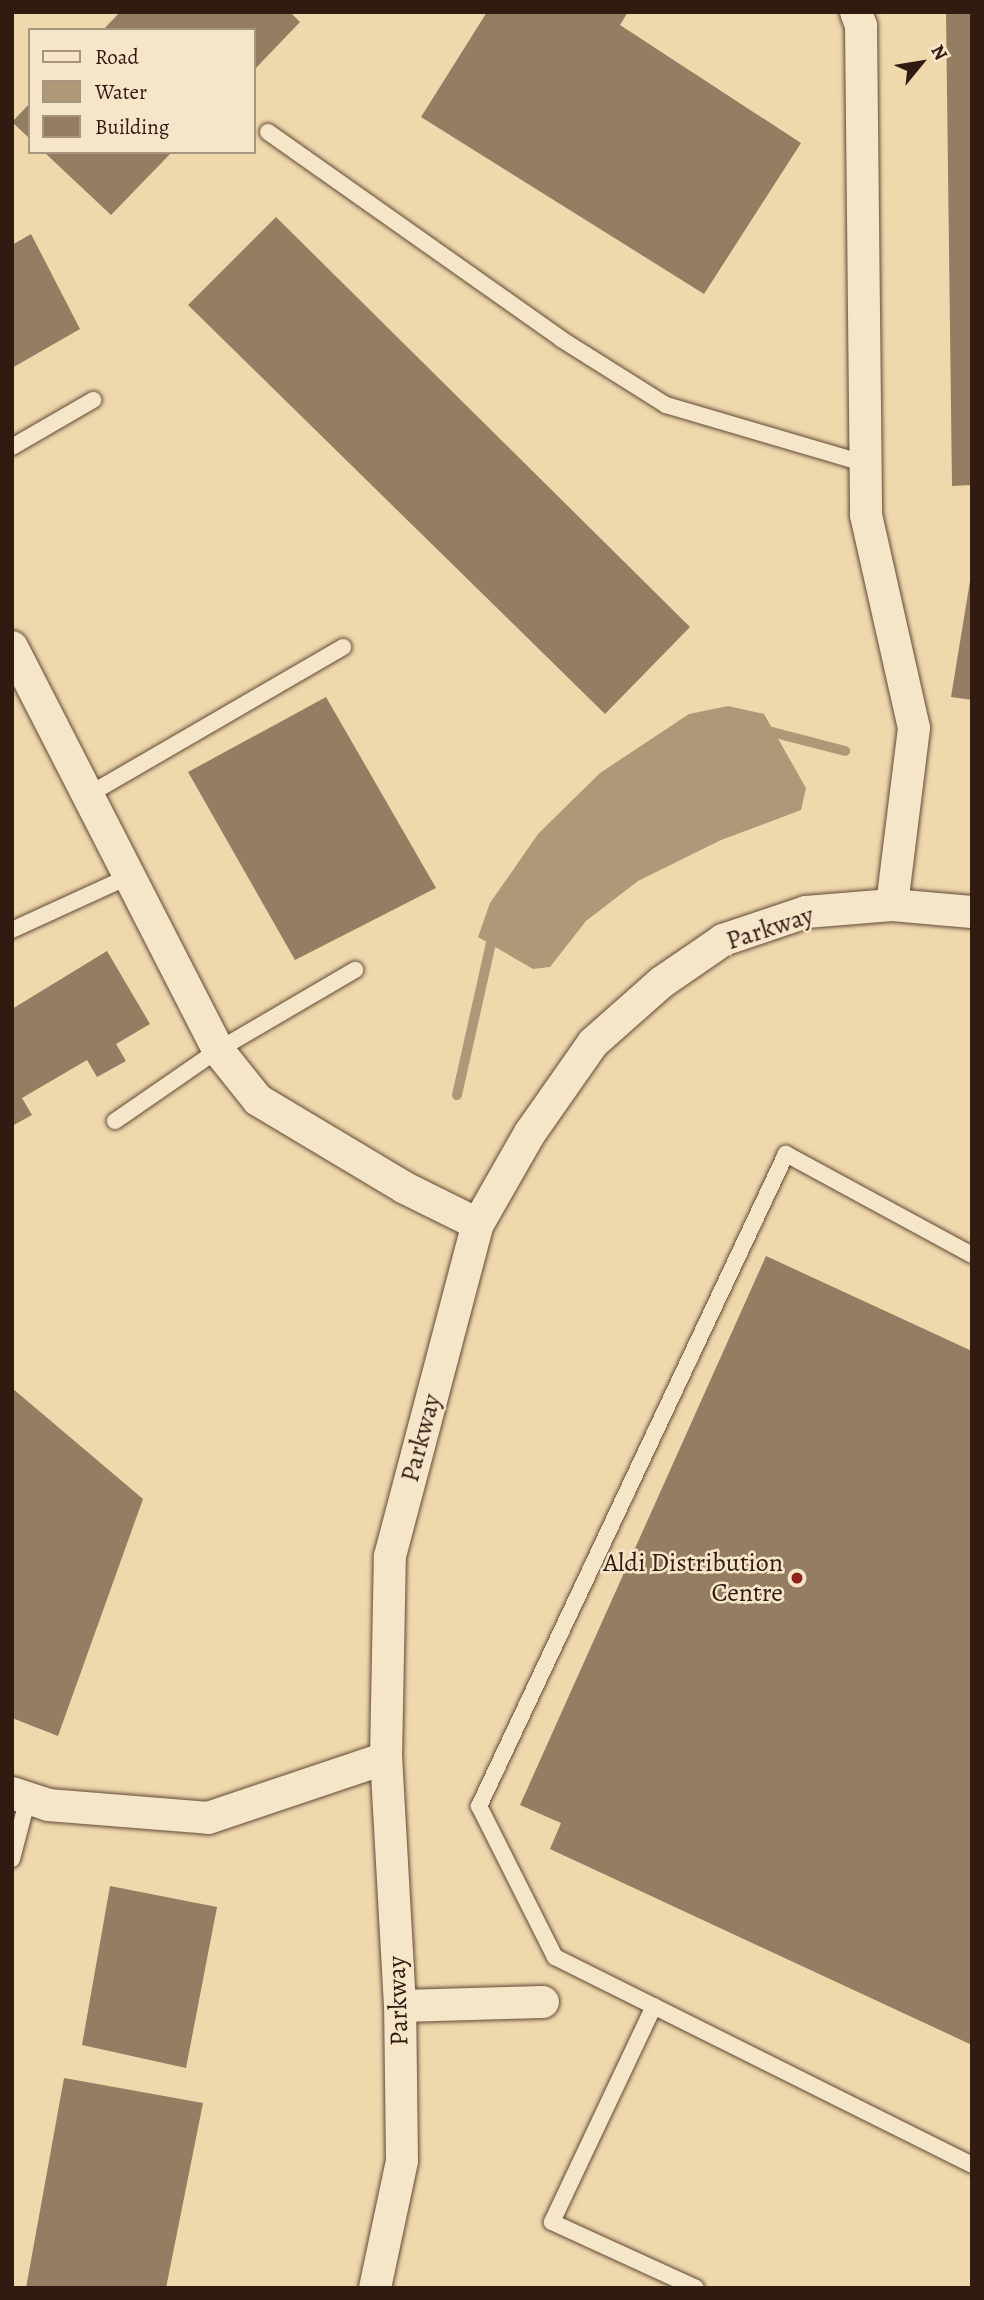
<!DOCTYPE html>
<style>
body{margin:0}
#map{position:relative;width:984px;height:2300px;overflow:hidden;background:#f0d8ad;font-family:Alegreya,serif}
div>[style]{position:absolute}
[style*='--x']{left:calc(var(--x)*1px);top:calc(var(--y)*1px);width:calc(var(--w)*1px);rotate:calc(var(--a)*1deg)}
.water>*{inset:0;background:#af9878}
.stream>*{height:10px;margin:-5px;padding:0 5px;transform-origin:5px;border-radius:5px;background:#af9878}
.building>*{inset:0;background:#947d62}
.roads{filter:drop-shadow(0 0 2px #614a38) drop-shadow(0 0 2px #614a38)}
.lane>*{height:16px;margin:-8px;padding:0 8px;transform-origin:8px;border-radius:8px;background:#f5e6ca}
.street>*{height:32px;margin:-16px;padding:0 16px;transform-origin:16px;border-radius:16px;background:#f5e6ca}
.dots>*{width:19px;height:19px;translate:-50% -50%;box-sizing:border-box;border:4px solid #f5e6ca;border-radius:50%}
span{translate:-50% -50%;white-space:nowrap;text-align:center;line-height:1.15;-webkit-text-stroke:5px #f5e6ca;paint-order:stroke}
.street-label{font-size:26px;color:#311b11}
.poi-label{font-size:26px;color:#311b11}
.right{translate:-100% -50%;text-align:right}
.frame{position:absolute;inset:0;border:14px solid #311b11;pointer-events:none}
.legend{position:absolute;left:28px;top:28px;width:228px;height:126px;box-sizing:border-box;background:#f5e6ca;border:2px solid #a79580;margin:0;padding:9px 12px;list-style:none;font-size:21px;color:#311b11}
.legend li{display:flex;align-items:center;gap:14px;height:35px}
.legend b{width:35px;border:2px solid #a79580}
.north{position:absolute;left:886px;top:28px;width:70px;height:70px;-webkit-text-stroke:5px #f5e6ca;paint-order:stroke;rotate:60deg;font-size:19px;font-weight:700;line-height:28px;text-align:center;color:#311b11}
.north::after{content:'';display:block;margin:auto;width:24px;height:32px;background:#311b11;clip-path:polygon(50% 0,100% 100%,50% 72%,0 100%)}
</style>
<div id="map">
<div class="water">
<div style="clip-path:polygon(728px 706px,764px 714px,806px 788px,801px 810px,721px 840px,638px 881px,586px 921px,550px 967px,533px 969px,478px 937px,490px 903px,538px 834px,600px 773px,689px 714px)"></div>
</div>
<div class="stream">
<div style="--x:760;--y:729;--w:88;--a:14.5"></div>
<div style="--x:457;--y:1095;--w:169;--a:-77.4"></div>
</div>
<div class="building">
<div style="clip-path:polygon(120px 12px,290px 12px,300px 22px,254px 70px,254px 30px,103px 30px)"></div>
<div style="clip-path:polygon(487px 12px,628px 12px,620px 25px,801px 143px,704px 294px,421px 117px)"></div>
<div style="clip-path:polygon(946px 12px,972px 12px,972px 485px,952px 486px)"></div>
<div style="clip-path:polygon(30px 103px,30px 139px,12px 122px)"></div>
<div style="clip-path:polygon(44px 152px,172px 152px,111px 215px)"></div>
<div style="clip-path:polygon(276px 217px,690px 627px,605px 714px,188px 305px)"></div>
<div style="clip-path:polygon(31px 234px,80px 329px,12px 368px,12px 245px)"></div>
<div style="clip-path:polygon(970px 581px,972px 581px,972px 700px,951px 697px)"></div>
<div style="clip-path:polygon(326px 697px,436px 888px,295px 960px,188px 772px)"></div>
<div style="clip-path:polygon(107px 951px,150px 1024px,116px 1044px,126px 1061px,97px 1077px,87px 1060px,22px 1098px,32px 1115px,12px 1126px,12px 1009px)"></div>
<div style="clip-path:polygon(766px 1256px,972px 1351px,972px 2045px,550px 1849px,561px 1823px,520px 1805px)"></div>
<div style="clip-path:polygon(12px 1388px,143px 1499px,58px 1736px,12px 1718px)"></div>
<div style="clip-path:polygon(110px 1886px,217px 1907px,186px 2068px,82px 2045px)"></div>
<div style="clip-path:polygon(64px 2078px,203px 2103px,166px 2288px,26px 2288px)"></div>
</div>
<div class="roads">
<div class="lane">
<div style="--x:268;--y:132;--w:359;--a:35.2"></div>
<div style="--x:561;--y:339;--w:124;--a:32.2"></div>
<div style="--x:666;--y:405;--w:209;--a:16.4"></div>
<div style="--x:12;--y:447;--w:94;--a:-30.1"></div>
<div style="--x:88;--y:795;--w:295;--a:-30.1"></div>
<div style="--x:12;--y:930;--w:130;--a:-24.6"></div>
<div style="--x:115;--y:1121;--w:125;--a:-34.6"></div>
<div style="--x:218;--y:1050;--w:159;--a:-30.3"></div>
<div style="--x:972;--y:1255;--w:212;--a:-151.5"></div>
<div style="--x:786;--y:1154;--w:721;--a:115.21"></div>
<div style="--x:479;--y:1806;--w:169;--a:63.3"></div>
<div style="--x:555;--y:1957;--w:466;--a:26.5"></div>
<div style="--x:12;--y:1859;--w:63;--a:-75.3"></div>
<div style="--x:654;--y:2006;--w:239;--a:115.3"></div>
<div style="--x:552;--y:2222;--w:158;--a:24.6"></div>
</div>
<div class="street">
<div style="--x:856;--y:12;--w:15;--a:70"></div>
<div style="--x:861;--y:26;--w:489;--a:89.4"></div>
<div style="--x:866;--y:515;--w:218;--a:77.3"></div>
<div style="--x:914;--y:728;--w:178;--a:97.1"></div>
<div style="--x:12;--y:647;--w:453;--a:62.9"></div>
<div style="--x:218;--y:1050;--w:64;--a:51.3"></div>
<div style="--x:258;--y:1100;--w:171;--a:30.9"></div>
<div style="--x:405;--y:1188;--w:81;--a:26.3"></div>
<div style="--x:12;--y:1793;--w:38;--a:18"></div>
<div style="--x:48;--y:1805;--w:161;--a:4.6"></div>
<div style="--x:208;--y:1818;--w:188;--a:-18.6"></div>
<div style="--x:400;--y:2006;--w:143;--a:-1.6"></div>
<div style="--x:375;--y:2288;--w:130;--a:-78"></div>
<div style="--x:402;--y:2161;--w:155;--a:-90.7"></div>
<div style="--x:400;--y:2006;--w:248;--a:-93.2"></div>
<div style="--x:386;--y:1758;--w:202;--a:-88.9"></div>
<div style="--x:390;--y:1556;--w:343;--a:-75.2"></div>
<div style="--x:478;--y:1224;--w:105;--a:-60.3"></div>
<div style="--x:530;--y:1133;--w:110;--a:-55"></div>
<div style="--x:593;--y:1043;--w:92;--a:-41.5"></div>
<div style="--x:662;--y:982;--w:74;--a:-34.5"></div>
<div style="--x:723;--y:940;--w:88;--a:-18.6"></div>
<div style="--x:806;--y:912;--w:86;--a:-4.7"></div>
<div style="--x:892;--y:905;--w:80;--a:5"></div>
</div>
</div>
<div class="dots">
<div style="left:797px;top:1578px;background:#8f2418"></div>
</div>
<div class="street-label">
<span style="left:770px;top:928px;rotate:-18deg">Parkway</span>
<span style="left:421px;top:1438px;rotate:-75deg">Parkway</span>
<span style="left:398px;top:2001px;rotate:-92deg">Parkway</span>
</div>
<div class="poi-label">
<span class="right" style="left:783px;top:1578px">Aldi Distribution<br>Centre</span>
</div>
<div class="frame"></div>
<ul class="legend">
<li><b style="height:9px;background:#f5e6ca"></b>Road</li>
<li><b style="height:19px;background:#af9878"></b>Water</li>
<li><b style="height:19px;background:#947d62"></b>Building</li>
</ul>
<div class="north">N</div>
</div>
